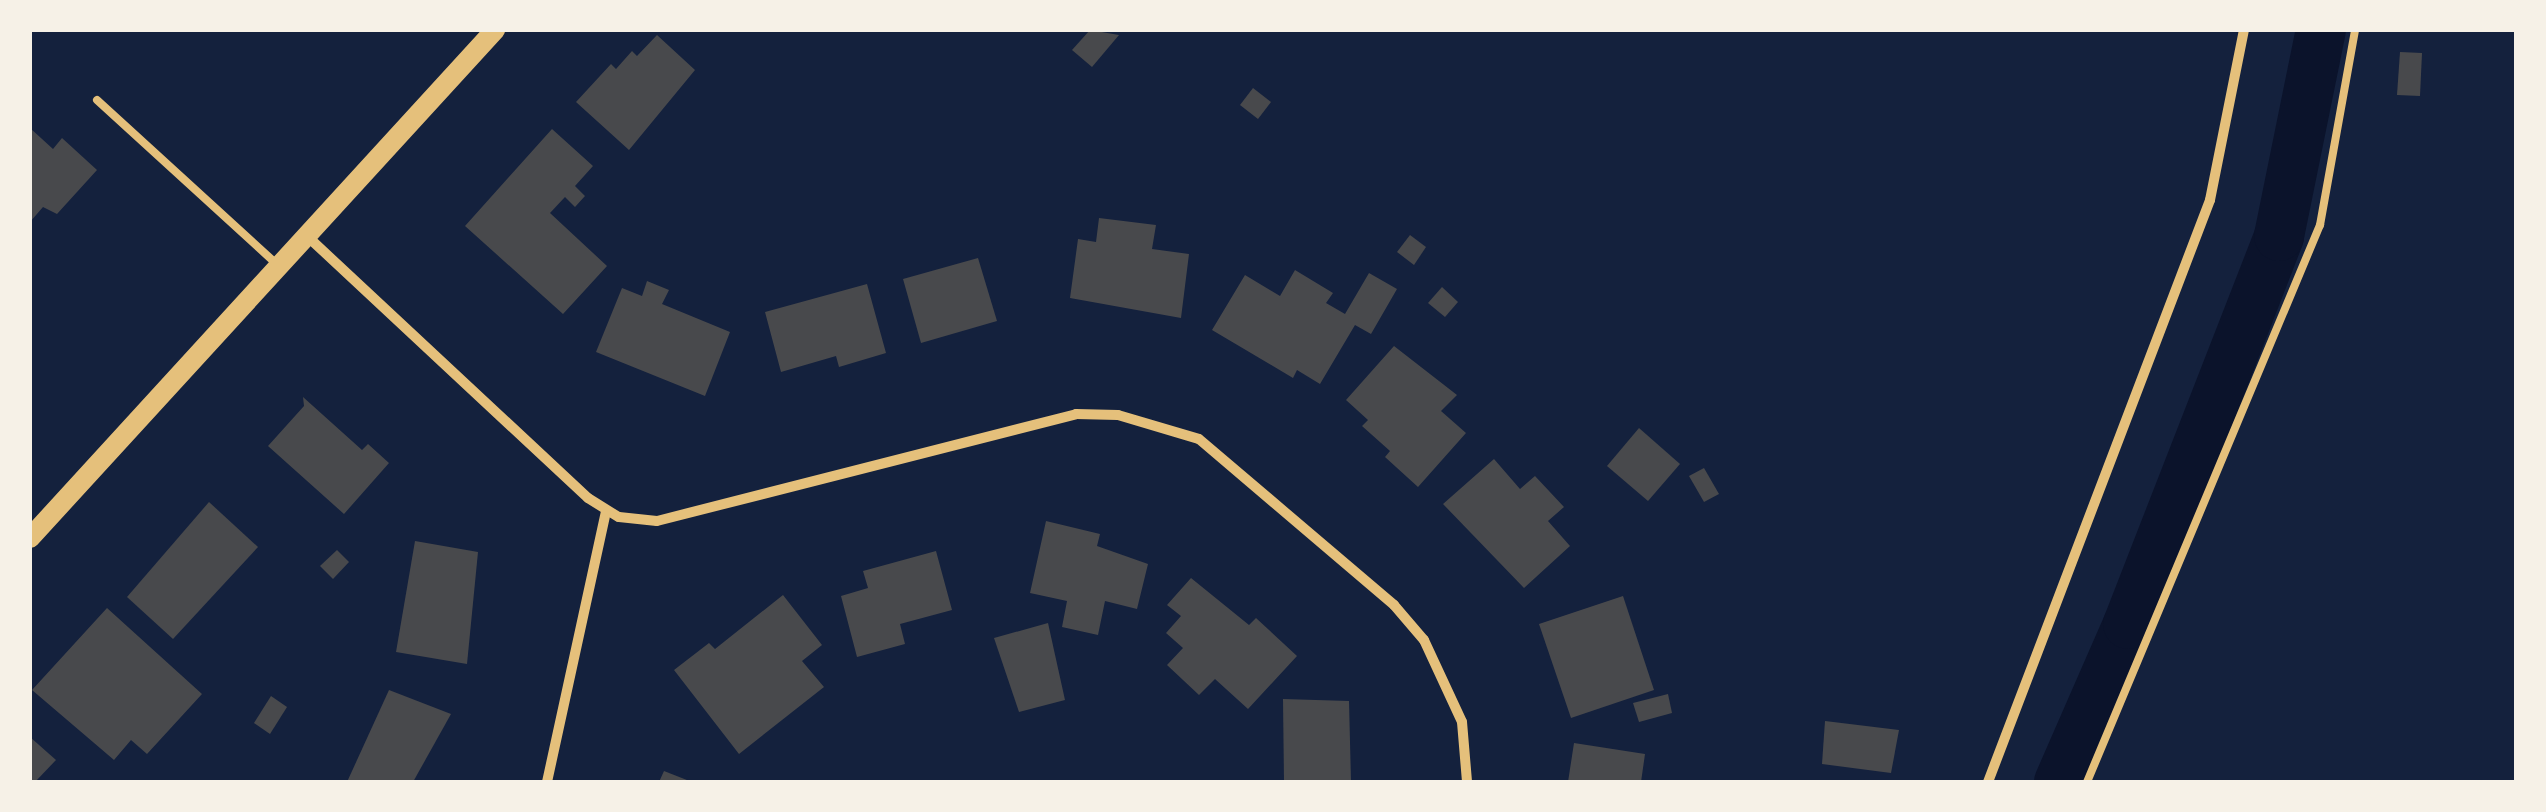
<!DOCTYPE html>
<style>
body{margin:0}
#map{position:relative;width:2546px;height:812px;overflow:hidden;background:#14213d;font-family:"Exo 2",sans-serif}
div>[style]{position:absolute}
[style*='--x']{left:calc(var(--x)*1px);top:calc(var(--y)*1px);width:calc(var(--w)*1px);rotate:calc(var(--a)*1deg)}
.canal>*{height:50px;margin:-25px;padding:0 25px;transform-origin:25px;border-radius:25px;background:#0b132b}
.building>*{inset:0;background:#48494c}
.service>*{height:8px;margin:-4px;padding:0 4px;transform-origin:4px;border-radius:4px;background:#e5c07b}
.minor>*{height:10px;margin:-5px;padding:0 5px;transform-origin:5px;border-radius:5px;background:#e5c07b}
.secondary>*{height:20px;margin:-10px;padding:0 10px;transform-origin:10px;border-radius:10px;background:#e5c07b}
span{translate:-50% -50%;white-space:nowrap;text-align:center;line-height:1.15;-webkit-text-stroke:10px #f6f1e7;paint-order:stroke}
.frame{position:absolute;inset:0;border:32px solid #f6f1e7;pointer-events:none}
</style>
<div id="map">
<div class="canal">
<div style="--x:2059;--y:782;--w:172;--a:-66.4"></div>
<div style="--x:2128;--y:624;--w:416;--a:-68.7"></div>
<div style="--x:2279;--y:236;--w:210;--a:-78.5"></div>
</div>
<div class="building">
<div style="clip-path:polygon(1090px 30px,1119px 35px,1092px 67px,1072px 50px)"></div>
<div style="clip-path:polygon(657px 35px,695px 70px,629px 150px,576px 102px,611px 64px,616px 69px,632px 51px,637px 56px)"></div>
<div style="clip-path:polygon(2400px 52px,2422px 53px,2420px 96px,2397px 95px)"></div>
<div style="clip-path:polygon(1253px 88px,1271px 102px,1258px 119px,1240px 105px)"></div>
<div style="clip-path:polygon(30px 128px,53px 149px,62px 138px,97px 170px,57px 214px,43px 207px,30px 222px)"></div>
<div style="clip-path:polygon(552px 129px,593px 166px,575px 186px,585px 196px,575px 207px,565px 197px,550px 213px,607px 266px,563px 314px,465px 226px)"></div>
<div style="clip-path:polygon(1099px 218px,1156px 225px,1152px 249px,1189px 254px,1181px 318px,1070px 298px,1078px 239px,1096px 242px)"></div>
<div style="clip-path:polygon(1410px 235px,1426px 247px,1414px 265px,1397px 252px)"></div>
<div style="clip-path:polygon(978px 258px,997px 321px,921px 343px,903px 279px)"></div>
<div style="clip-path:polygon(1295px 270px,1333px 293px,1326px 303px,1345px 314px,1369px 273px,1397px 289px,1371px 334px,1355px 325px,1320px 384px,1297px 370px,1293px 378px,1212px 330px,1245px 275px,1280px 296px)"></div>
<div style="clip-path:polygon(647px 281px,669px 290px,662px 304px,730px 332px,705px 396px,596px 352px,622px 288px,642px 296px)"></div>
<div style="clip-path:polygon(867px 284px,886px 353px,839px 367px,836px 356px,781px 372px,765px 312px)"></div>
<div style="clip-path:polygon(1442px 287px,1458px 302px,1445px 317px,1428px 303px)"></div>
<div style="clip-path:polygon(1394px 346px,1457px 395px,1441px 411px,1466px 433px,1418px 487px,1385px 457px,1390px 451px,1362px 426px,1368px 420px,1346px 400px)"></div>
<div style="clip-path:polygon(303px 397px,362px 450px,368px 444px,389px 463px,344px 514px,268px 446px,304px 406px)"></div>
<div style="clip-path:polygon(1639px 428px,1680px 464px,1648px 501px,1607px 466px)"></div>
<div style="clip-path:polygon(1494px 459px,1520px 489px,1535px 476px,1564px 507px,1548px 521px,1570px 546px,1524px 588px,1443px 504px)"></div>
<div style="clip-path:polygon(1704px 468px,1719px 494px,1704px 502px,1689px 476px)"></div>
<div style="clip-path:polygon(209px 502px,258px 547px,173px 639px,127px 597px)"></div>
<div style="clip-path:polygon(1046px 521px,1100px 534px,1097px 546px,1148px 564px,1137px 609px,1105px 601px,1098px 635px,1062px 627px,1067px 601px,1030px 593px)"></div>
<div style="clip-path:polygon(415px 541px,478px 552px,467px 664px,396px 652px)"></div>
<div style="clip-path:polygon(337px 550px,349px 562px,333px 579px,320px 566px)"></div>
<div style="clip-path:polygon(936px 551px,952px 610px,900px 624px,905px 644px,857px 657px,841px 596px,868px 588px,863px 571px)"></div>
<div style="clip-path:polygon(1191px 578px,1249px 625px,1256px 618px,1297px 656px,1248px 709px,1215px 679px,1199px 695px,1167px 665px,1183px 648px,1166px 633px,1181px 616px,1167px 605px)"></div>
<div style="clip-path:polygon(783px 595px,822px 645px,802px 661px,824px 687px,739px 754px,674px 670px,709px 643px,715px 649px)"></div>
<div style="clip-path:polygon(1623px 596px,1654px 690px,1571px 718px,1539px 624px)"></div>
<div style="clip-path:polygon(107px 608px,202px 694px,147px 754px,131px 740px,114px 760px,32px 690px)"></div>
<div style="clip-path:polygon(1048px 623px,1065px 700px,1019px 712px,994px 638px)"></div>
<div style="clip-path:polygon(389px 690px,451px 714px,413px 782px,347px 782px)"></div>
<div style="clip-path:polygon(1668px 694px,1672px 713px,1639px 722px,1633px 703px)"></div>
<div style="clip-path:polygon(271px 696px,287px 707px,270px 734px,254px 723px)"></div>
<div style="clip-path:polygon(1283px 699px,1349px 701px,1351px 782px,1284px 782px)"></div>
<div style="clip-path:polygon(1825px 721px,1899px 730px,1891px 773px,1822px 764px)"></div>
<div style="clip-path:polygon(30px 737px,56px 760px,35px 782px,30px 782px)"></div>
<div style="clip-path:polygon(1574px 743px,1645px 754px,1641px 782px,1568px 782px)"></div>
<div style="clip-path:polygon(664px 771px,692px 782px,659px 782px)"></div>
</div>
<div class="service">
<div style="--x:97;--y:100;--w:245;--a:42.4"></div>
<div style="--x:2087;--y:782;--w:604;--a:-67.3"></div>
<div style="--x:2320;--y:225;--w:198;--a:-79.8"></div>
</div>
<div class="minor">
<div style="--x:307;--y:236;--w:384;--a:43"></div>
<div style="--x:588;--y:498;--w:36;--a:32"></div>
<div style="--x:619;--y:517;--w:38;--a:6"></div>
<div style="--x:657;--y:521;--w:432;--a:-14.3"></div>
<div style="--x:1076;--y:414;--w:42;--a:1.4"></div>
<div style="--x:1118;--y:415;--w:84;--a:16.5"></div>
<div style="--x:1199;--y:439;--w:256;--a:40.4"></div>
<div style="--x:1394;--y:605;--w:46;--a:49.4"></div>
<div style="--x:1424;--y:640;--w:90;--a:65.1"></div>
<div style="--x:1462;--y:722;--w:60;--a:85.2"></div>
<div style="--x:547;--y:782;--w:277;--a:-77.7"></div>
<div style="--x:1988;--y:782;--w:623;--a:-69.12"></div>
<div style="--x:2210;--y:200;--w:173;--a:-78.7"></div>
</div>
<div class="secondary">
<div style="--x:30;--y:538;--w:689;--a:-47.53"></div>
</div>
<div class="frame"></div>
</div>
